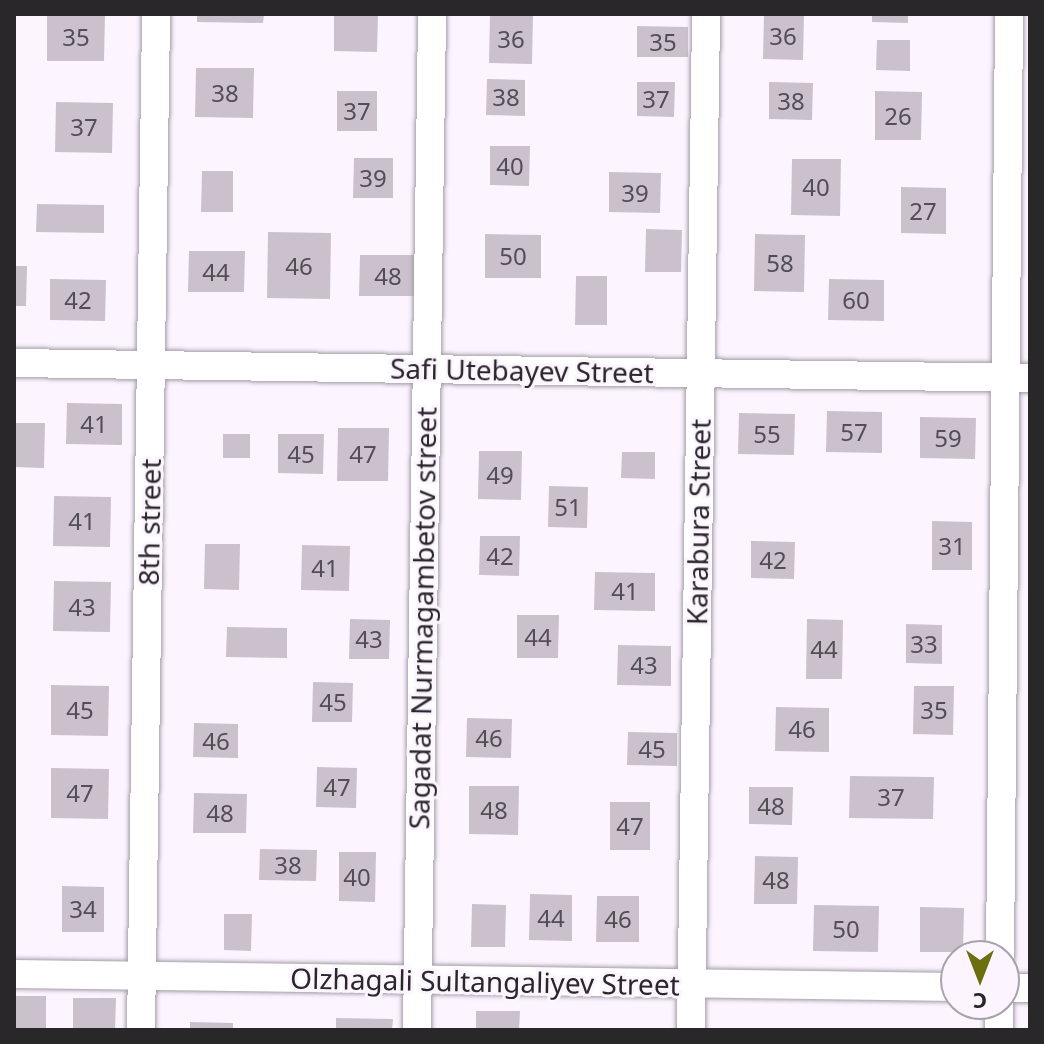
<!DOCTYPE html>
<meta charset="utf-8">
<style>
body{margin:0}
#map{position:relative;width:1044px;height:1044px;overflow:hidden;background:#fcf5ff;font-family:"Noto Sans",sans-serif}
div>[style]{position:absolute}
[style*='--x']{left:calc(var(--x)*1px);top:calc(var(--y)*1px);width:calc(var(--w)*1px);rotate:calc(var(--a)*1deg)}
.building>*{inset:0;background:#cac1cd}
.roads{filter:drop-shadow(0 0 2px #a49ca8) drop-shadow(0 0 2px #a49ca8)}
.minor>*{height:28px;margin:-14px;padding:0 14px;transform-origin:14px;border-radius:14px;background:#fff}
span{translate:-50% -50%;white-space:nowrap;text-align:center;line-height:1.15;-webkit-text-stroke:6px #fcf5ff;paint-order:stroke}
.number-label{font-size:24px;color:#524e54}
.number-label span{-webkit-text-stroke-width:0}
.street-label{font-size:28px;color:#2a272b}
.frame{position:absolute;inset:0;border:16px solid #2a272b;pointer-events:none}
.north{position:absolute;left:940px;top:940px;width:80px;height:80px;box-sizing:border-box;background:#fcf5ff;border:2px solid #a8a3aa;border-radius:50%;rotate:180deg;font-size:22px;font-weight:700;line-height:32px;text-align:center;color:#2a272b}
.north::after{content:'';display:block;margin:auto;width:28px;height:36px;background:#6d6e10;clip-path:polygon(50% 0,100% 100%,50% 72%,0 100%)}
</style>
<div id="map">
<div class="building">
<div style="clip-path:polygon(47px 14px,105px 14px,104px 61px,47px 61px)"></div>
<div style="clip-path:polygon(197px 14px,264px 14px,263px 23px,197px 22px)"></div>
<div style="clip-path:polygon(334px 14px,378px 14px,377px 52px,334px 51px)"></div>
<div style="clip-path:polygon(490px 14px,533px 14px,532px 64px,489px 63px)"></div>
<div style="clip-path:polygon(764px 14px,804px 14px,803px 60px,763px 59px)"></div>
<div style="clip-path:polygon(872px 14px,908px 14px,908px 23px,872px 22px)"></div>
<div style="clip-path:polygon(637px 26px,688px 27px,688px 57px,637px 57px)"></div>
<div style="clip-path:polygon(877px 40px,910px 40px,910px 71px,876px 70px)"></div>
<div style="clip-path:polygon(196px 68px,254px 68px,253px 118px,195px 117px)"></div>
<div style="clip-path:polygon(487px 79px,525px 80px,525px 116px,486px 115px)"></div>
<div style="clip-path:polygon(637px 82px,675px 82px,674px 117px,637px 116px)"></div>
<div style="clip-path:polygon(769px 82px,813px 83px,812px 120px,769px 119px)"></div>
<div style="clip-path:polygon(337px 91px,377px 91px,377px 131px,337px 131px)"></div>
<div style="clip-path:polygon(875px 91px,922px 92px,921px 140px,875px 140px)"></div>
<div style="clip-path:polygon(56px 102px,113px 103px,112px 153px,55px 152px)"></div>
<div style="clip-path:polygon(490px 146px,530px 146px,529px 186px,490px 185px)"></div>
<div style="clip-path:polygon(354px 158px,393px 158px,393px 198px,353px 198px)"></div>
<div style="clip-path:polygon(792px 159px,841px 159px,840px 216px,791px 215px)"></div>
<div style="clip-path:polygon(202px 171px,233px 171px,233px 212px,201px 212px)"></div>
<div style="clip-path:polygon(609px 172px,661px 173px,660px 213px,609px 212px)"></div>
<div style="clip-path:polygon(901px 187px,946px 188px,946px 234px,901px 233px)"></div>
<div style="clip-path:polygon(37px 204px,104px 205px,104px 233px,36px 232px)"></div>
<div style="clip-path:polygon(646px 229px,682px 230px,681px 272px,645px 272px)"></div>
<div style="clip-path:polygon(268px 232px,331px 233px,330px 299px,267px 298px)"></div>
<div style="clip-path:polygon(485px 234px,541px 235px,541px 278px,485px 278px)"></div>
<div style="clip-path:polygon(755px 234px,805px 235px,804px 292px,754px 291px)"></div>
<div style="clip-path:polygon(189px 251px,245px 251px,244px 292px,188px 292px)"></div>
<div style="clip-path:polygon(360px 255px,416px 255px,415px 296px,359px 296px)"></div>
<div style="clip-path:polygon(14px 266px,27px 266px,26px 306px,14px 306px)"></div>
<div style="clip-path:polygon(576px 276px,607px 276px,607px 325px,575px 325px)"></div>
<div style="clip-path:polygon(50px 279px,106px 280px,105px 321px,50px 320px)"></div>
<div style="clip-path:polygon(829px 279px,884px 280px,884px 321px,828px 320px)"></div>
<div style="clip-path:polygon(67px 403px,122px 404px,122px 445px,66px 444px)"></div>
<div style="clip-path:polygon(827px 411px,882px 412px,882px 453px,826px 452px)"></div>
<div style="clip-path:polygon(739px 413px,795px 414px,794px 455px,738px 454px)"></div>
<div style="clip-path:polygon(920px 417px,976px 418px,975px 459px,920px 458px)"></div>
<div style="clip-path:polygon(14px 423px,45px 423px,44px 468px,14px 467px)"></div>
<div style="clip-path:polygon(338px 428px,389px 428px,388px 481px,337px 481px)"></div>
<div style="clip-path:polygon(223px 434px,250px 434px,250px 458px,223px 458px)"></div>
<div style="clip-path:polygon(278px 434px,324px 434px,323px 474px,278px 473px)"></div>
<div style="clip-path:polygon(479px 451px,522px 451px,521px 500px,478px 499px)"></div>
<div style="clip-path:polygon(622px 452px,655px 452px,655px 479px,621px 478px)"></div>
<div style="clip-path:polygon(549px 486px,588px 487px,587px 528px,548px 527px)"></div>
<div style="clip-path:polygon(54px 496px,111px 497px,110px 547px,53px 546px)"></div>
<div style="clip-path:polygon(932px 521px,972px 522px,972px 570px,932px 570px)"></div>
<div style="clip-path:polygon(480px 536px,520px 536px,519px 576px,479px 575px)"></div>
<div style="clip-path:polygon(751px 541px,795px 542px,794px 579px,751px 578px)"></div>
<div style="clip-path:polygon(205px 544px,240px 544px,239px 590px,204px 589px)"></div>
<div style="clip-path:polygon(302px 545px,350px 546px,349px 591px,301px 590px)"></div>
<div style="clip-path:polygon(595px 572px,655px 573px,655px 611px,594px 610px)"></div>
<div style="clip-path:polygon(54px 581px,111px 582px,110px 632px,53px 631px)"></div>
<div style="clip-path:polygon(517px 615px,559px 615px,558px 658px,517px 658px)"></div>
<div style="clip-path:polygon(350px 619px,390px 620px,389px 659px,349px 659px)"></div>
<div style="clip-path:polygon(807px 619px,843px 620px,842px 679px,806px 679px)"></div>
<div style="clip-path:polygon(906px 624px,942px 625px,942px 664px,906px 663px)"></div>
<div style="clip-path:polygon(227px 627px,287px 628px,287px 658px,226px 657px)"></div>
<div style="clip-path:polygon(618px 645px,671px 646px,671px 686px,617px 685px)"></div>
<div style="clip-path:polygon(313px 682px,353px 683px,352px 722px,312px 722px)"></div>
<div style="clip-path:polygon(51px 685px,109px 686px,108px 736px,51px 735px)"></div>
<div style="clip-path:polygon(914px 686px,954px 686px,953px 735px,913px 734px)"></div>
<div style="clip-path:polygon(776px 707px,829px 708px,829px 752px,775px 751px)"></div>
<div style="clip-path:polygon(467px 718px,512px 719px,511px 758px,466px 757px)"></div>
<div style="clip-path:polygon(194px 723px,238px 724px,238px 758px,193px 757px)"></div>
<div style="clip-path:polygon(628px 732px,677px 733px,677px 766px,627px 765px)"></div>
<div style="clip-path:polygon(317px 767px,357px 768px,356px 808px,316px 807px)"></div>
<div style="clip-path:polygon(51px 768px,109px 769px,108px 819px,51px 818px)"></div>
<div style="clip-path:polygon(850px 776px,934px 777px,933px 819px,849px 818px)"></div>
<div style="clip-path:polygon(469px 786px,519px 786px,518px 835px,469px 834px)"></div>
<div style="clip-path:polygon(749px 787px,793px 787px,792px 825px,749px 824px)"></div>
<div style="clip-path:polygon(194px 793px,247px 794px,246px 833px,193px 833px)"></div>
<div style="clip-path:polygon(610px 802px,650px 802px,650px 850px,610px 850px)"></div>
<div style="clip-path:polygon(260px 849px,317px 850px,316px 881px,259px 880px)"></div>
<div style="clip-path:polygon(339px 852px,376px 852px,375px 902px,339px 901px)"></div>
<div style="clip-path:polygon(755px 856px,798px 857px,797px 904px,754px 904px)"></div>
<div style="clip-path:polygon(62px 886px,104px 887px,104px 932px,62px 932px)"></div>
<div style="clip-path:polygon(530px 894px,572px 895px,572px 941px,529px 940px)"></div>
<div style="clip-path:polygon(597px 896px,639px 896px,639px 942px,596px 942px)"></div>
<div style="clip-path:polygon(472px 904px,506px 905px,505px 947px,471px 947px)"></div>
<div style="clip-path:polygon(814px 905px,879px 906px,878px 952px,813px 951px)"></div>
<div style="clip-path:polygon(920px 907px,964px 908px,963px 952px,920px 952px)"></div>
<div style="clip-path:polygon(224px 914px,252px 914px,251px 951px,224px 950px)"></div>
<div style="clip-path:polygon(14px 996px,46px 996px,46px 1030px,14px 1030px)"></div>
<div style="clip-path:polygon(73px 998px,116px 998px,115px 1030px,73px 1030px)"></div>
<div style="clip-path:polygon(476px 1011px,520px 1011px,519px 1030px,476px 1030px)"></div>
<div style="clip-path:polygon(336px 1018px,393px 1019px,392px 1030px,336px 1030px)"></div>
<div style="clip-path:polygon(190px 1022px,233px 1023px,233px 1030px,190px 1030px)"></div>
</div>
<div class="roads">
<div class="minor">
<div style="--x:14;--y:363;--w:1016;--a:0.85"></div>
<div style="--x:1000;--y:956;--w:942;--a:-89.45"></div>
<div style="--x:14;--y:974;--w:942;--a:0.79"></div>
<div style="--x:1004;--y:988;--w:26;--a:0"></div>
<div style="--x:141;--y:1030;--w:1016;--a:-89.15"></div>
<div style="--x:417;--y:1030;--w:1016;--a:-89.15"></div>
<div style="--x:691;--y:1030;--w:1016;--a:-89.15"></div>
<div style="--x:999;--y:1030;--w:26;--a:-90"></div>
</div>
</div>
<div class="number-label">
<span style="left:783px;top:36px">36</span>
<span style="left:76px;top:37px">35</span>
<span style="left:511px;top:39px">36</span>
<span style="left:663px;top:42px">35</span>
<span style="left:225px;top:93px">38</span>
<span style="left:506px;top:97px">38</span>
<span style="left:656px;top:99px">37</span>
<span style="left:791px;top:101px">38</span>
<span style="left:357px;top:111px">37</span>
<span style="left:898px;top:116px">26</span>
<span style="left:84px;top:127px">37</span>
<span style="left:510px;top:166px">40</span>
<span style="left:373px;top:178px">39</span>
<span style="left:816px;top:187px">40</span>
<span style="left:635px;top:193px">39</span>
<span style="left:923px;top:211px">27</span>
<span style="left:513px;top:256px">50</span>
<span style="left:780px;top:263px">58</span>
<span style="left:299px;top:266px">46</span>
<span style="left:216px;top:272px">44</span>
<span style="left:388px;top:276px">48</span>
<span style="left:78px;top:300px">42</span>
<span style="left:856px;top:300px">60</span>
<span style="left:94px;top:424px">41</span>
<span style="left:854px;top:432px">57</span>
<span style="left:767px;top:434px">55</span>
<span style="left:948px;top:438px">59</span>
<span style="left:301px;top:454px">45</span>
<span style="left:363px;top:454px">47</span>
<span style="left:500px;top:475px">49</span>
<span style="left:568px;top:507px">51</span>
<span style="left:82px;top:521px">41</span>
<span style="left:952px;top:546px">31</span>
<span style="left:500px;top:556px">42</span>
<span style="left:773px;top:560px">42</span>
<span style="left:325px;top:568px">41</span>
<span style="left:625px;top:591px">41</span>
<span style="left:82px;top:607px">43</span>
<span style="left:538px;top:637px">44</span>
<span style="left:369px;top:639px">43</span>
<span style="left:924px;top:644px">33</span>
<span style="left:824px;top:649px">44</span>
<span style="left:644px;top:665px">43</span>
<span style="left:333px;top:702px">45</span>
<span style="left:80px;top:710px">45</span>
<span style="left:934px;top:710px">35</span>
<span style="left:802px;top:729px">46</span>
<span style="left:489px;top:738px">46</span>
<span style="left:216px;top:741px">46</span>
<span style="left:652px;top:749px">45</span>
<span style="left:337px;top:787px">47</span>
<span style="left:80px;top:793px">47</span>
<span style="left:891px;top:797px">37</span>
<span style="left:771px;top:806px">48</span>
<span style="left:494px;top:810px">48</span>
<span style="left:220px;top:813px">48</span>
<span style="left:630px;top:826px">47</span>
<span style="left:288px;top:865px">38</span>
<span style="left:357px;top:877px">40</span>
<span style="left:776px;top:880px">48</span>
<span style="left:83px;top:909px">34</span>
<span style="left:551px;top:918px">44</span>
<span style="left:618px;top:919px">46</span>
<span style="left:846px;top:929px">50</span>
</div>
<div class="street-label">
<span style="left:522px;top:370px;rotate:1deg">Safi Utebayev Street</span>
<span style="left:149px;top:522px;rotate:-89deg">8th street</span>
<span style="left:698px;top:522px;rotate:-89deg">Karabura Street</span>
<span style="left:422px;top:618px;rotate:-89deg">Sagadat Nurmagambetov street</span>
<span style="left:485px;top:981px;rotate:1deg">Olzhagali Sultangaliyev Street</span>
</div>
<div class="frame"></div>
<div class="north">С</div>
</div>
